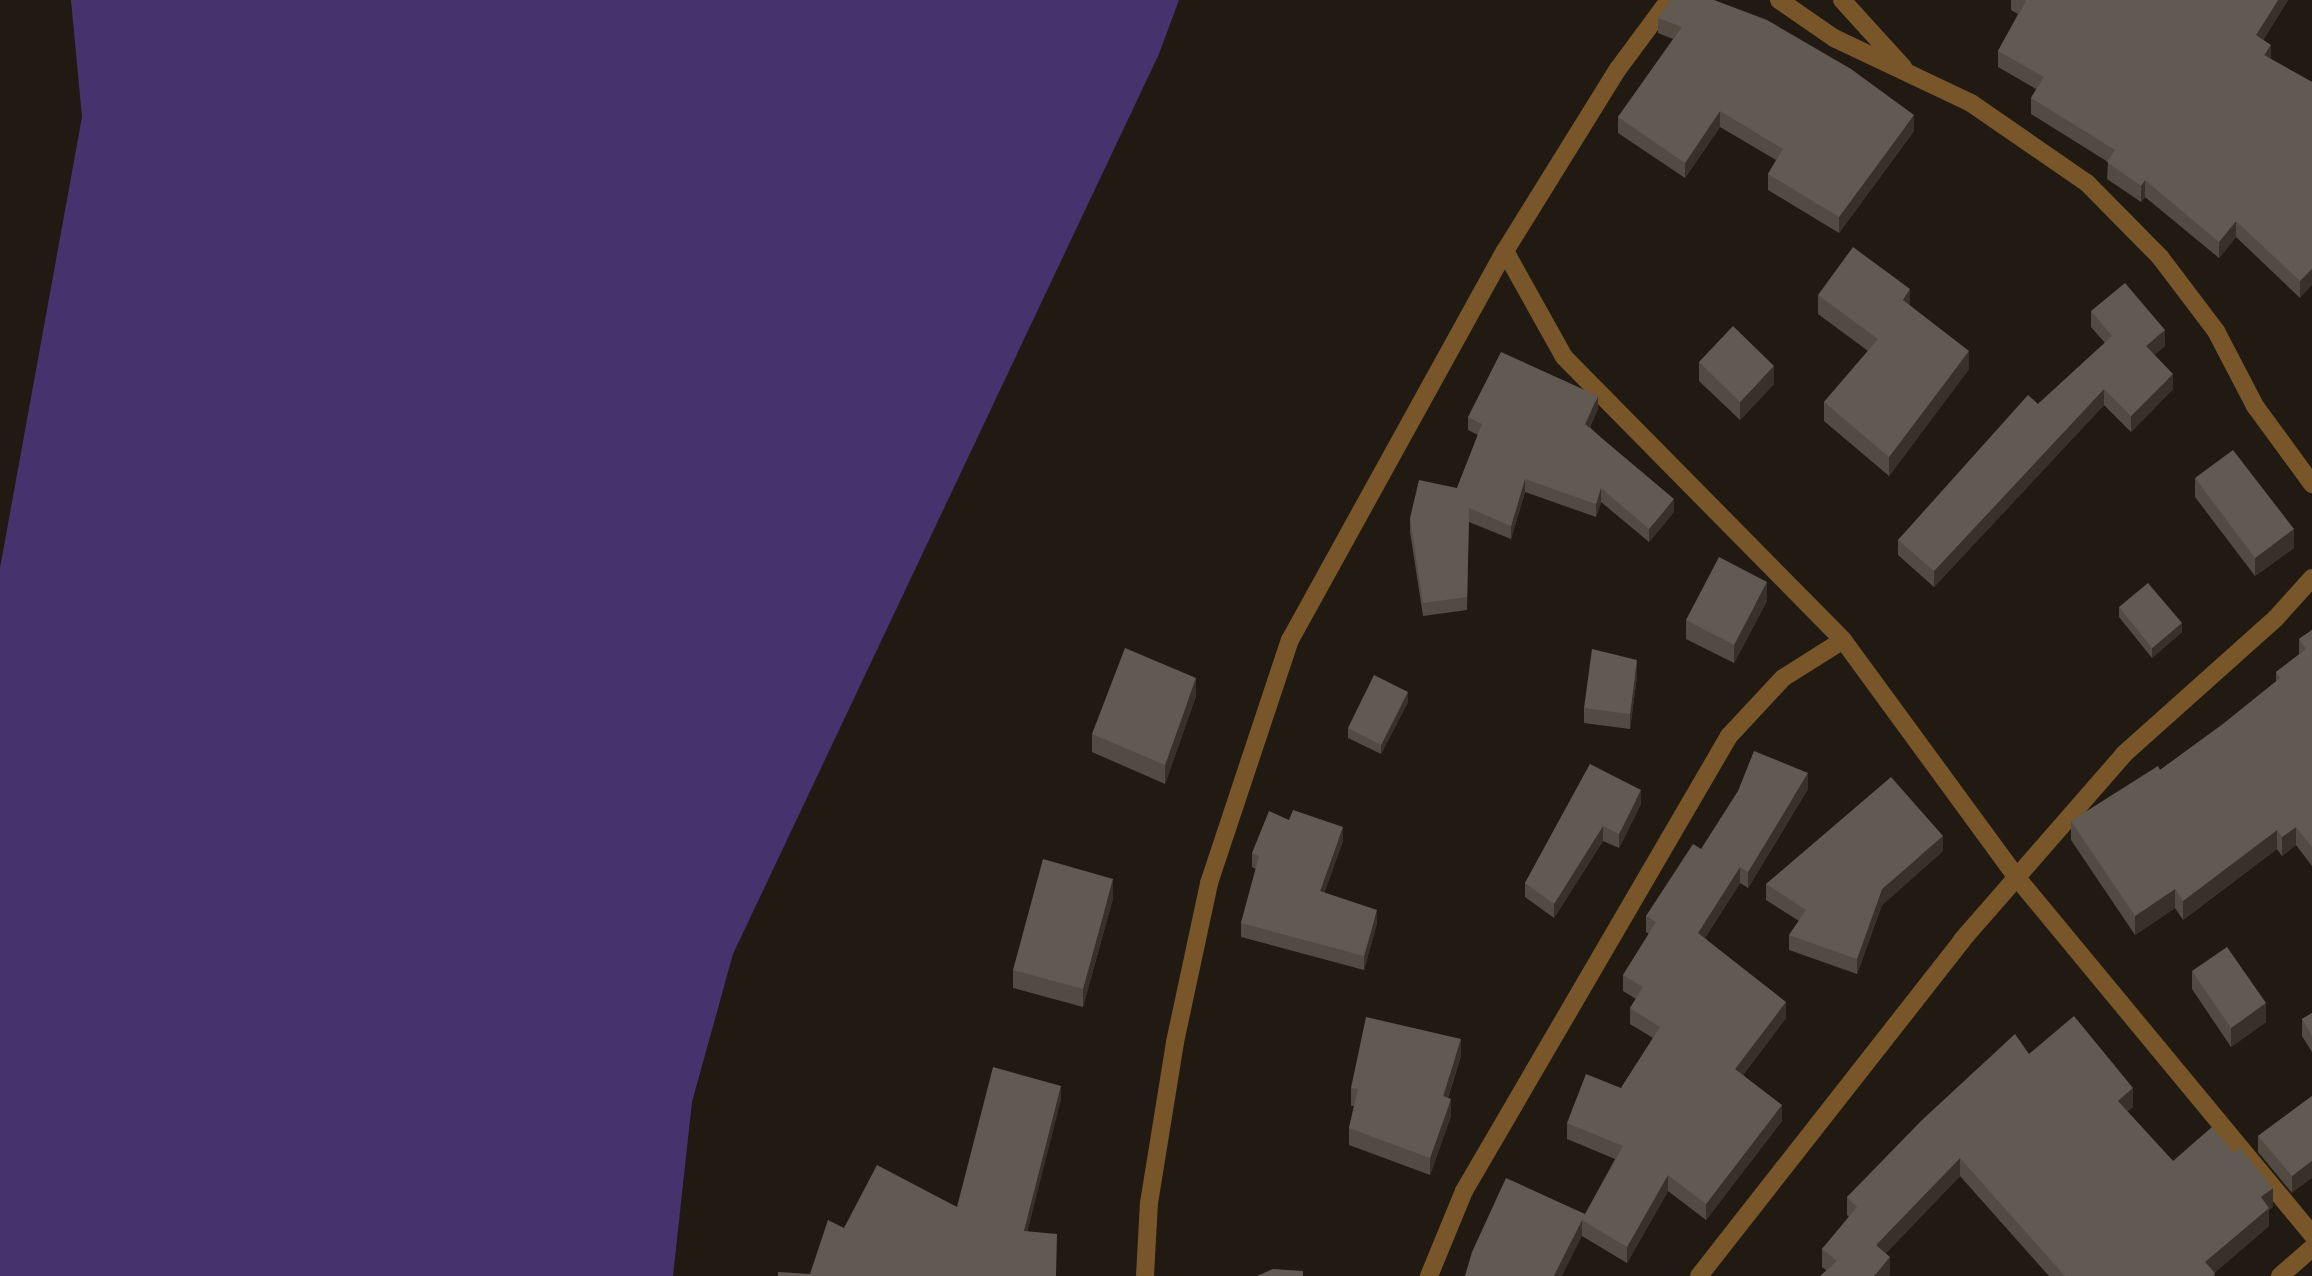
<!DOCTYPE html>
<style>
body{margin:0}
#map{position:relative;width:2312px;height:1276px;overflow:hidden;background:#201a12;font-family:"Fira Sans",sans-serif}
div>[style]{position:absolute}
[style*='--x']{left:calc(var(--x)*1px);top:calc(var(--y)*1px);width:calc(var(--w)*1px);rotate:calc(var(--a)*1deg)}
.green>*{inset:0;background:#46326d}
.minor>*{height:18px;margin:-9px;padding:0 9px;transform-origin:9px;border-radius:9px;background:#785629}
.wall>*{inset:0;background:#524b43}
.shaded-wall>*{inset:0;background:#383129}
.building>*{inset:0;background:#605a52}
span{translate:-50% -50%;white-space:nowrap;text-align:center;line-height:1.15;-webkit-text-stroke:5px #171109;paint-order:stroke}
</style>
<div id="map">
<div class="green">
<div style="clip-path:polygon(71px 0,1179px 0,1159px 54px,733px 954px,692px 1102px,673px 1276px,0 1276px,0 568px,82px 117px)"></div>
</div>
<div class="minor">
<div style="--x:1779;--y:0;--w:67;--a:34.6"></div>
<div style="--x:1834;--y:38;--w:152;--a:25.4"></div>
<div style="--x:1971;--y:103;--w:141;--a:34.6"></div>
<div style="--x:2087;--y:183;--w:104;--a:45.4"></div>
<div style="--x:2160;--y:257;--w:93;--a:52.9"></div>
<div style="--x:2216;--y:331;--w:85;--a:62.5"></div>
<div style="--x:2255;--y:406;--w:97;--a:53.8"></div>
<div style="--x:1842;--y:0;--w:91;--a:47.7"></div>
<div style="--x:1505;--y:251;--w:121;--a:60.9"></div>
<div style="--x:1564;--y:357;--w:397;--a:45.4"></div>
<div style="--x:1843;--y:640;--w:296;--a:53.8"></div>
<div style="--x:2018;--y:879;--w:462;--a:50.4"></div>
<div style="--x:1145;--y:1276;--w:73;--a:-86.9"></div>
<div style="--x:1149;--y:1203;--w:163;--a:-80.8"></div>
<div style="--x:1175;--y:1042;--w:163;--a:-77.9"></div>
<div style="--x:1209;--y:883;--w:256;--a:-71.6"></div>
<div style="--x:1290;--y:640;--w:444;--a:-61.1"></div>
<div style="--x:1505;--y:251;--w:214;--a:-58.2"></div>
<div style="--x:1618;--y:69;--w:86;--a:-53.5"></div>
<div style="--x:1429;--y:1276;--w:92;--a:-67.6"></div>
<div style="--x:1464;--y:1191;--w:527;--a:-59.78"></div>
<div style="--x:1729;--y:736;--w:79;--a:-47"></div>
<div style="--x:1783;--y:678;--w:71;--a:-32.3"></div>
<div style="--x:1699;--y:1276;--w:427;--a:-51.9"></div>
<div style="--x:1962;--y:940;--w:247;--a:-48.9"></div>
<div style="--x:2124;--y:754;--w:204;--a:-41.8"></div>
<div style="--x:2276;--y:618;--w:54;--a:-48"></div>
<div style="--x:2280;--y:1276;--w:43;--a:-41.2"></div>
</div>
<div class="wall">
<div style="clip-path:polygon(1671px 0,1914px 131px,1839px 233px,1768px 190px,1768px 174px,1776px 160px,1720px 127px,1685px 178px,1618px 133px,1618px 117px,1673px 39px,1658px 33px,1658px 18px)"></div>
<div style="clip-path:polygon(2011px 0,2288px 0,2263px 40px,2271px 59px,2312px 82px,2300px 298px,2236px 237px,2219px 258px,2145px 197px,2141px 202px,2107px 179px,2108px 162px,2031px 114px,2031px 98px,2036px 89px,1998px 67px,1998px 51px,2018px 14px,2011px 10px)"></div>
<div style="clip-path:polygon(1818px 295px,1910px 306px,1969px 369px,1889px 476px,1824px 421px,1824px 402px,1868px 351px,1818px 314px)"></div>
<div style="clip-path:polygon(2091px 311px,2165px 346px,2154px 355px,2173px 389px,2131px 432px,2104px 405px,1934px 587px,1898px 555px,1898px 540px,2038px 404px,2105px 343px,2091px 327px)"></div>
<div style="clip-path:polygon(1699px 362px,1774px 384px,1740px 420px,1699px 381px)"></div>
<div style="clip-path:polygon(1598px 409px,1590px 427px,1674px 512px,1649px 542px,1601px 502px,1596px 517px,1525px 492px,1511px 539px,1469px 522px,1467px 610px,1423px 616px,1410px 532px,1410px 518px,1457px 488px,1478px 435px,1468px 430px,1468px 417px)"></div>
<div style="clip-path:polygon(2195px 478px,2294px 548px,2255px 576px,2195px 497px)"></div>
<div style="clip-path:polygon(1767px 601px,1734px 663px,1686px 639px,1686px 620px)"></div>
<div style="clip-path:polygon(2119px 607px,2182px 632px,2152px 658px,2119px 617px)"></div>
<div style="clip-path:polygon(2312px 630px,2312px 866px,2296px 845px,2282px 856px,2277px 849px,2183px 920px,2175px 908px,2135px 935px,2071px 840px,2071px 821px,2160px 770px,2223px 724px,2276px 682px,2276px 672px,2299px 655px,2299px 639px)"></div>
<div style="clip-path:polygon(1637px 676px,1630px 729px,1584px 723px,1584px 708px)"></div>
<div style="clip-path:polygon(1196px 696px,1165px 784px,1092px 752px,1092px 734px)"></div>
<div style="clip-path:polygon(1408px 702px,1381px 754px,1348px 738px,1348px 728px)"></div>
<div style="clip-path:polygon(1590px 764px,1641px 804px,1619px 848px,1603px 841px,1554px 918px,1525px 897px,1525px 883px)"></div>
<div style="clip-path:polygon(1808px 789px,1748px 888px,1740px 883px,1705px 938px,1786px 1018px,1743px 1075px,1782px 1121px,1706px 1220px,1668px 1191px,1627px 1263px,1582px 1236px,1465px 1276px,1585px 1214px,1615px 1159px,1567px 1139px,1567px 1123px,1621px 1088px,1653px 1038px,1630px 1024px,1630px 1008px,1636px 999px,1623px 991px,1623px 975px,1649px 934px,1646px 932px,1646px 916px,1701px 849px)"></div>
<div style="clip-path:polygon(1289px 820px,1343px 841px,1324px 893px,1377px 923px,1364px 970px,1241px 937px,1241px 923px,1256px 869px,1252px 867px,1252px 853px)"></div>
<div style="clip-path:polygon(1943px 851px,1882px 905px,1857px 974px,1789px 950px,1789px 935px,1799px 921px,1766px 900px,1766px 884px)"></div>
<div style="clip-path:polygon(1113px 898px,1083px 1007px,1013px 988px,1013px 970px)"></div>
<div style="clip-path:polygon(2192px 971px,2266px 1022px,2231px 1047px,2192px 989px)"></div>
<div style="clip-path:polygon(2312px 1013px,2312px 1052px,2302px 1036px,2302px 1019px)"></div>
<div style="clip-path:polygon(2029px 1054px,2133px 1107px,2127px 1111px,2173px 1161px,2273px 1206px,2269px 1210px,2269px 1226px,2214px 1273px,2215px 1276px,2049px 1276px,1960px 1176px,1886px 1253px,1890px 1275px,1826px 1270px,1822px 1267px,1822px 1249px,1849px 1217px,1847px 1215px,1847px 1197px)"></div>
<div style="clip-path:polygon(1461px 1056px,1448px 1098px,1451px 1116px,1430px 1175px,1349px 1145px,1349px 1128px,1354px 1106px,1351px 1106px,1351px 1088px)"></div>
<div style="clip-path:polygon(2312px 1096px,2292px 1193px,2258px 1152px,2258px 1136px)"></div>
</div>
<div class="shaded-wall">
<div style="clip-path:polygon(2278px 0,2288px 0,2256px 52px,2256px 35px)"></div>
<div style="clip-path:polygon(2271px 45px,2271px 61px,2264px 55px)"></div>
<div style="clip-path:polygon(1720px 111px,1720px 127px,1685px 178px,1685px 163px)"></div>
<div style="clip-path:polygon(1914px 115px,1914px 131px,1839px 233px,1839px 217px)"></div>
<div style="clip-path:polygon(2145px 180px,2145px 197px,2141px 202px,2141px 186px)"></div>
<div style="clip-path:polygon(2236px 221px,2236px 237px,2219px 258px,2219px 242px)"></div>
<div style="clip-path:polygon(2312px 269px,2312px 285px,2300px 298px,2300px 281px)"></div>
<div style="clip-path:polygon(1910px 289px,1910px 308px,1903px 300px)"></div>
<div style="clip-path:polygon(2165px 330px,2165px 346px,2146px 362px,2146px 346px)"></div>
<div style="clip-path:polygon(1969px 351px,1969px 369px,1889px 476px,1889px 457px)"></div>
<div style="clip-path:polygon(1774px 366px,1774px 384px,1740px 420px,1740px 402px)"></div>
<div style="clip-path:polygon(2173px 374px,2173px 389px,2131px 432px,2131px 416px)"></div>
<div style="clip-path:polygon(2104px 389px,2104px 405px,1934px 587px,1934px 571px)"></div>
<div style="clip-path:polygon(1598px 396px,1598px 409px,1585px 437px,1585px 424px)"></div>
<div style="clip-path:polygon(1525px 479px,1525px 492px,1511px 539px,1511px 526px)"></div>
<div style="clip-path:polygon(1601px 488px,1601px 502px,1596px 517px,1596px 504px)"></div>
<div style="clip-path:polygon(1674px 499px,1674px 512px,1649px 542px,1649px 529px)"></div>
<div style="clip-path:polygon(2294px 529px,2294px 548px,2255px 576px,2255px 558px)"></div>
<div style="clip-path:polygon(1767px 582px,1767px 601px,1734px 663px,1734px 645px)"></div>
<div style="clip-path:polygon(2182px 623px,2182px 632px,2152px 658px,2152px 648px)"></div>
<div style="clip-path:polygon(1637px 660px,1637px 676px,1630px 729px,1630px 714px)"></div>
<div style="clip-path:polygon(1196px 678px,1196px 696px,1165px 784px,1165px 765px)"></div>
<div style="clip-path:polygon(1408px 692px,1408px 702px,1381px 754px,1381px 745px)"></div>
<div style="clip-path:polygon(1808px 773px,1808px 789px,1748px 888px,1748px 872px)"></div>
<div style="clip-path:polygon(1641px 790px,1641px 804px,1619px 848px,1619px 834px)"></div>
<div style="clip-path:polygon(1603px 826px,1603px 841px,1554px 918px,1554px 904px)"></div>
<div style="clip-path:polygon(1343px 827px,1343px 841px,1320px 905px,1320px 891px)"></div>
<div style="clip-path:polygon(2296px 827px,2296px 845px,2282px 856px,2282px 837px)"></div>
<div style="clip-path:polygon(2277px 830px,2277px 849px,2183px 920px,2183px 901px)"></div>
<div style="clip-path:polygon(1943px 836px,1943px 851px,1882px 905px,1857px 974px,1857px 959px,1882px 889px)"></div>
<div style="clip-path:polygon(1740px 867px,1740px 883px,1698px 949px,1698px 933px)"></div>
<div style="clip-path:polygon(1113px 879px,1113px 898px,1083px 1007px,1083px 989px)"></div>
<div style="clip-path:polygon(2175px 889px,2175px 908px,2135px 935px,2135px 916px)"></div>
<div style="clip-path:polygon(1377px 910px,1377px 923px,1364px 970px,1364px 956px)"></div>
<div style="clip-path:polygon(1786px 1002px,1786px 1018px,1735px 1085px,1735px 1069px)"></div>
<div style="clip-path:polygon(2266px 1003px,2266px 1022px,2231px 1047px,2231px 1028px)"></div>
<div style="clip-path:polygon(1461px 1039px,1461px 1056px,1443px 1113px,1443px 1096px)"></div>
<div style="clip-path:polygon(1061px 1086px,1061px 1100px,1024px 1245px,1024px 1231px)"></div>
<div style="clip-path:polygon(2133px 1088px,2133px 1107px,2118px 1119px,2118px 1101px)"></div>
<div style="clip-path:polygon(1451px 1099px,1451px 1116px,1430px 1175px,1430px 1158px)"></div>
<div style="clip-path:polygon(1782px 1105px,1782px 1121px,1706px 1220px,1706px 1204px)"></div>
<div style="clip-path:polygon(1960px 1158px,1960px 1176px,1876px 1263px,1876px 1245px)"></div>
<div style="clip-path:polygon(2312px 1161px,2312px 1178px,2292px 1193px,2292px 1176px)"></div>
<div style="clip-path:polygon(1668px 1175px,1668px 1191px,1627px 1263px,1627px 1247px)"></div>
<div style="clip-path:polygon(2273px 1188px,2273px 1206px,2269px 1210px,2269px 1226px,2211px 1276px,2205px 1262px,2261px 1197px)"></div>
<div style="clip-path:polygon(1582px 1220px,1582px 1236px,1562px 1276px,1554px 1276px)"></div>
<div style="clip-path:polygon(1890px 1257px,1890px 1275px,1889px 1276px,1874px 1276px)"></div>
</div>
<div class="building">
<div style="clip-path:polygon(1671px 0,1714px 0,1767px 20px,1851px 69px,1914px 115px,1839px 217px,1768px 174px,1783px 149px,1720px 111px,1685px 163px,1618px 117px,1682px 27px,1658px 18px)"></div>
<div style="clip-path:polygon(2024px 0,2278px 0,2256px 35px,2271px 45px,2264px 55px,2312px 82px,2312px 269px,2300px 281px,2236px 221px,2219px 242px,2145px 180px,2141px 186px,2107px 162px,2115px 150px,2031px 98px,2044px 77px,1998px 51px,2026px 1px)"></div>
<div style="clip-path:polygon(1853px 247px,1910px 289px,1903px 300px,1969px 351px,1889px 457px,1824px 402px,1878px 339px,1818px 295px)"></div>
<div style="clip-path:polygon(2125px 283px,2165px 330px,2146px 346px,2173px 374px,2131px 416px,2104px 389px,1934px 571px,1898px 540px,2028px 395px,2038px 404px,2112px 336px,2091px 311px)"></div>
<div style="clip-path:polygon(1733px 326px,1774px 366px,1740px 402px,1699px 362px)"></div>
<div style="clip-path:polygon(1501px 352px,1598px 396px,1585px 424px,1674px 499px,1649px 529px,1601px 488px,1596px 504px,1525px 479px,1511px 526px,1469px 508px,1467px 597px,1423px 603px,1410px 518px,1419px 480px,1457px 488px,1482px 424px,1468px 417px)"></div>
<div style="clip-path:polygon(2233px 450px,2294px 529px,2255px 558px,2195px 478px)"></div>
<div style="clip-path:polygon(1719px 557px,1767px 582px,1734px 645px,1686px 620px)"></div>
<div style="clip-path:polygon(2148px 583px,2182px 623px,2152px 648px,2119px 607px)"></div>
<div style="clip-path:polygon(2312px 630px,2312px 847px,2296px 827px,2282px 837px,2277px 830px,2183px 901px,2175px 889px,2135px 916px,2071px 821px,2158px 766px,2160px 770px,2223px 724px,2280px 678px,2276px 672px,2306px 649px,2299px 639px)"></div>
<div style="clip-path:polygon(1125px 648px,1196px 678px,1165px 765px,1092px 734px)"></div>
<div style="clip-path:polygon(1592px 649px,1637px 660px,1630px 714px,1584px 708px)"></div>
<div style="clip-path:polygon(1374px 675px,1408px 692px,1381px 745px,1348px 728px)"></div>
<div style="clip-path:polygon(1754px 751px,1808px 773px,1748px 872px,1740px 867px,1698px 933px,1786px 1002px,1735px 1069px,1782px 1105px,1706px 1204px,1668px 1175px,1627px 1247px,1582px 1220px,1623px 1146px,1567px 1123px,1586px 1074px,1621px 1088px,1660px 1027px,1630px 1008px,1643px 987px,1623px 975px,1656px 922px,1646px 916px,1693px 844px,1701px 849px,1738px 791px)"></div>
<div style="clip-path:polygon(1590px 764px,1641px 790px,1619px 834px,1603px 826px,1554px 904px,1525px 883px)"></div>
<div style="clip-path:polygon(1891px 777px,1943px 836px,1882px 889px,1857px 959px,1789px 935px,1806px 910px,1766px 884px)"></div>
<div style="clip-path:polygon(1293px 810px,1343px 827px,1320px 891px,1377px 910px,1364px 956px,1241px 923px,1259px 856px,1252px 853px,1269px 811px,1289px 820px)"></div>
<div style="clip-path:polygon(1043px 859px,1113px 879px,1083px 989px,1013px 970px)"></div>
<div style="clip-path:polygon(2227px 947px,2266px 1003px,2231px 1028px,2192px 971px)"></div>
<div style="clip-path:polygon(2312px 1013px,2312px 1036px,2302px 1019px)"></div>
<div style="clip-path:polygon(2074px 1016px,2133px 1088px,2118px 1101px,2173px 1161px,2212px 1127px,2234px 1153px,2240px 1148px,2273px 1188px,2261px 1197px,2269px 1208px,2205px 1262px,2215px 1273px,2212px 1276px,2065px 1276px,1960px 1158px,1876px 1245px,1890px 1257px,1874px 1276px,1820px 1276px,1837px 1261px,1822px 1249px,1857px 1207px,1847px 1197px,1922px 1120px,2015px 1034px,2029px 1054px)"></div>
<div style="clip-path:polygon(1366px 1017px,1461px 1039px,1443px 1096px,1451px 1099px,1430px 1158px,1349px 1128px,1358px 1089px,1351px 1088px)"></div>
<div style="clip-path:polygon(993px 1067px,1061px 1086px,1024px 1231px,1057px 1234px,1056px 1276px,778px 1276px,778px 1272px,810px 1274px,828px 1220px,844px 1228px,877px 1165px,957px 1207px)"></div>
<div style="clip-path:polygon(2312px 1096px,2312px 1161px,2292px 1176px,2258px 1136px)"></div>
<div style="clip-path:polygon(1506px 1178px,1585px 1214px,1554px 1276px,1465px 1276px,1472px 1252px)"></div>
<div style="clip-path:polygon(1273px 1269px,1303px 1271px,1303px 1276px,1257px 1276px)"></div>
</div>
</div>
